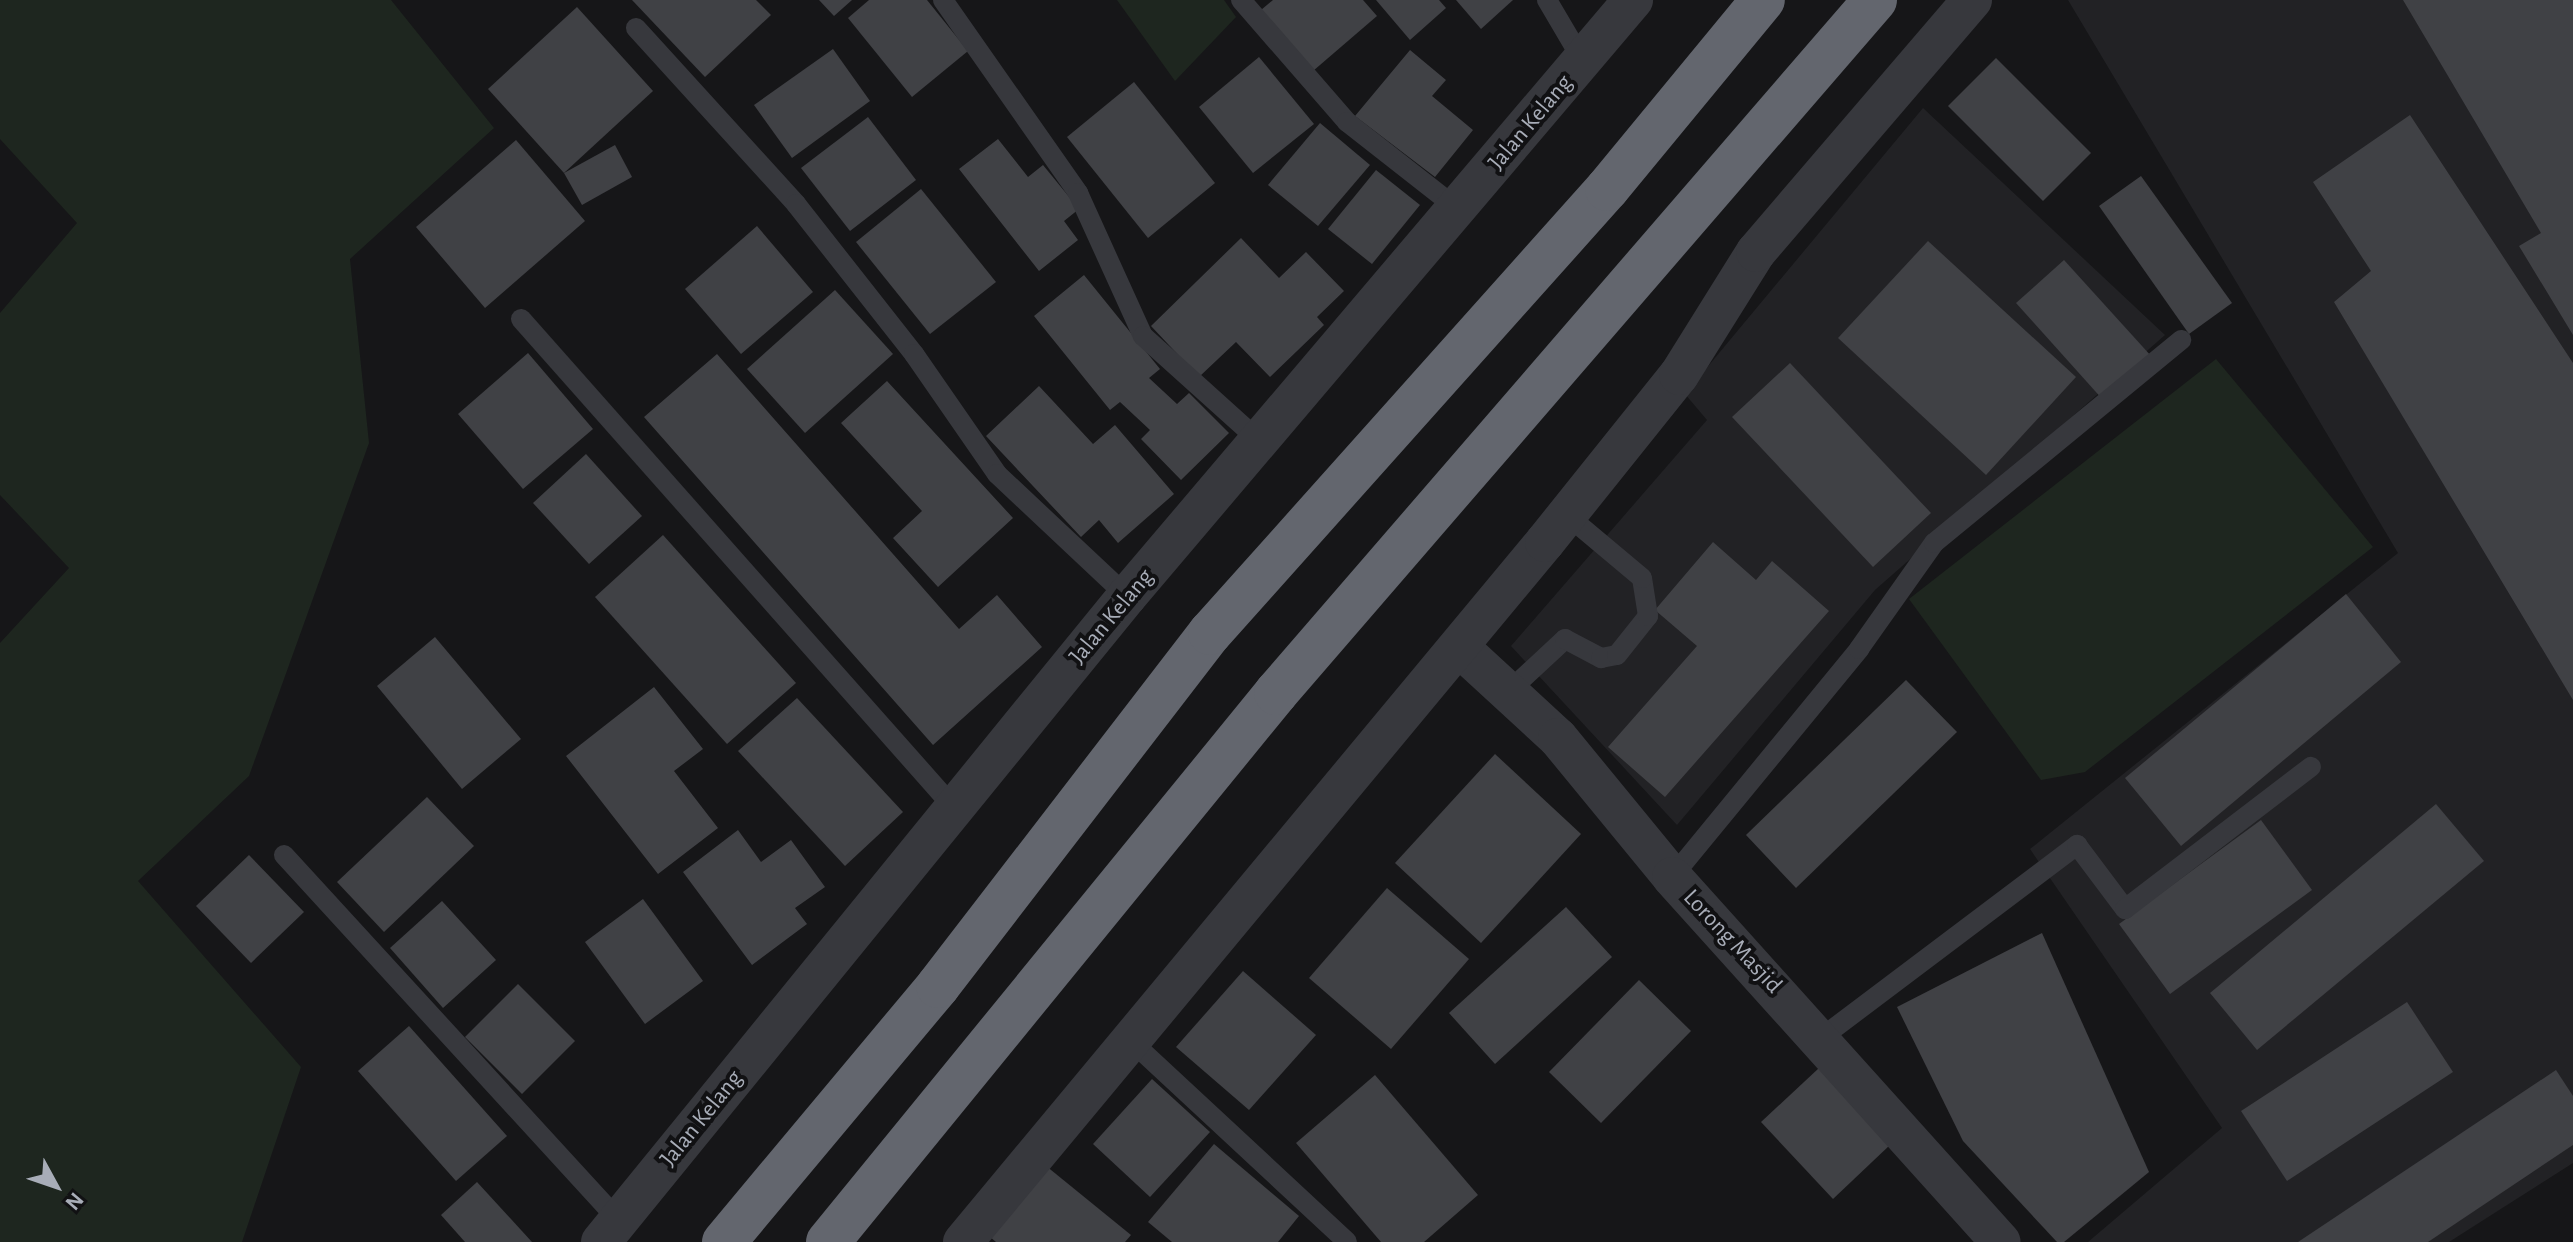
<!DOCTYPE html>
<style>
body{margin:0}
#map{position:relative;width:2573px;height:1242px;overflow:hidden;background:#161618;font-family:"Alegreya Sans",sans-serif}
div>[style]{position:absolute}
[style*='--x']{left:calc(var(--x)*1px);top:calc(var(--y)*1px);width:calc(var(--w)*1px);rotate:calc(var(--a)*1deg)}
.built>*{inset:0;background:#222225}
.green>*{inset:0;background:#1e261f}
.building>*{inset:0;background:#404145}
.service>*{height:20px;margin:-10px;padding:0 10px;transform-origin:10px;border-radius:10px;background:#37383d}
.minor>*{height:40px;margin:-20px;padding:0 20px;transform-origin:20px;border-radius:20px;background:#37383d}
.motorway>*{height:44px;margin:-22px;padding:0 22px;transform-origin:22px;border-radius:22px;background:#63666e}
span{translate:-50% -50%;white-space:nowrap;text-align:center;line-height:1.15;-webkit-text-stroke:8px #111113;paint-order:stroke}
.street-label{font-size:24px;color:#a8adb8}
.north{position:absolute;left:16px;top:1146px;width:80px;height:80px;-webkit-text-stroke:6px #111113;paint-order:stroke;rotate:130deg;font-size:22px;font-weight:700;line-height:32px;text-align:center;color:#a8adb8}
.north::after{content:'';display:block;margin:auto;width:28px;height:36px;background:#a8adb8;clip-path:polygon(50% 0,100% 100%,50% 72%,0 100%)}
</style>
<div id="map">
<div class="built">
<div style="clip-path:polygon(2068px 0,2573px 0,2573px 1163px,2449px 1242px,2088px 1242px,2222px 1128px,2030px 849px,2398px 553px)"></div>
<div style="clip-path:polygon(1923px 108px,2165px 335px,1875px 590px,1677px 825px,1511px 646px,1707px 420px,1685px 394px)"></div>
</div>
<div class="green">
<div style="clip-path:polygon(0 0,391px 0,494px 128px,350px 259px,369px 443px,249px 776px,138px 881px,301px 1067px,242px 1242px,0 1242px,0 643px,69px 568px,0 495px,0 313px,77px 223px,0 139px)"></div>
<div style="clip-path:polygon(1117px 0,1224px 0,1236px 17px,1175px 81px)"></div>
<div style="clip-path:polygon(2216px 359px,2373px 547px,2085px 772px,2041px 780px,1909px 599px)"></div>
</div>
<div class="building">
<div style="clip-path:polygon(632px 0,756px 0,771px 15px,705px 77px)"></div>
<div style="clip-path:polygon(819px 0,852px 0,834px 16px)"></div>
<div style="clip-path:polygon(869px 0,927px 0,968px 51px,912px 97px,848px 18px)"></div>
<div style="clip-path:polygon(1273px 0,1363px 0,1377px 16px,1313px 71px,1261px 10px)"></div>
<div style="clip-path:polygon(1376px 0,1439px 0,1446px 8px,1410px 40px)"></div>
<div style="clip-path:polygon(1456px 0,1513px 0,1481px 29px)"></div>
<div style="clip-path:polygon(2403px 0,2573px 0,2573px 335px,2519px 246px,2541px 233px)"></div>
<div style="clip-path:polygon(577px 7px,653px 91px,564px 173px,488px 89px)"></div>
<div style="clip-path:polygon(833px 49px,870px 101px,792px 158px,754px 105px)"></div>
<div style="clip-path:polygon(1410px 50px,1446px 80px,1432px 96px,1473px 130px,1435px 177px,1355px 116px)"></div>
<div style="clip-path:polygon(1259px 57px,1314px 124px,1253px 173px,1199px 107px)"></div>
<div style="clip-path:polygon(1996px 58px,2091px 153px,2043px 201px,1948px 106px)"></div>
<div style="clip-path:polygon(1134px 82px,1215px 183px,1148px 238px,1067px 137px)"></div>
<div style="clip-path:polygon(2410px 115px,2573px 363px,2573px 700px,2334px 302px,2371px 271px,2313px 182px)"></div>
<div style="clip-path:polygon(868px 117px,916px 180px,850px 231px,801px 168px)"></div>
<div style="clip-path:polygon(1320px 123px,1370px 165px,1318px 226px,1268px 185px)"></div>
<div style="clip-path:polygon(998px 139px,1028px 177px,1043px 165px,1079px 209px,1064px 221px,1078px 240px,1039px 271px,959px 169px)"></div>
<div style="clip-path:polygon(516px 140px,585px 221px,485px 308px,416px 227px)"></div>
<div style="clip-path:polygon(615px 145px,632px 177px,582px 205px,564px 173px)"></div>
<div style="clip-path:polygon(1376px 170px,1420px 205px,1372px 264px,1328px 229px)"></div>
<div style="clip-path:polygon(2141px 176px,2232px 303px,2189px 334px,2099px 206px)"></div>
<div style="clip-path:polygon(921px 189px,996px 282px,930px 334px,856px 242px)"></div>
<div style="clip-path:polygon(757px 226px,813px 292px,741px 354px,685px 289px)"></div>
<div style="clip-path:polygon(1241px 238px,1279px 278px,1306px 252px,1344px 291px,1317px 317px,1324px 325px,1270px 377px,1236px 342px,1199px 377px,1151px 326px)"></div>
<div style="clip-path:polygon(1928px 241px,2076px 377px,1986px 475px,1838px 338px)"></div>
<div style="clip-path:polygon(2064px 260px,2152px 357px,2104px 401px,2016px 303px)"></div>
<div style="clip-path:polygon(1084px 275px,1160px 369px,1149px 378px,1177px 404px,1189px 393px,1229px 433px,1181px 480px,1141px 439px,1150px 430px,1120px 402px,1110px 410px,1034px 316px)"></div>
<div style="clip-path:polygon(835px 290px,893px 354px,805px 433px,747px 369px)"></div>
<div style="clip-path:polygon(528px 353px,593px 429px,523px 489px,458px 414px)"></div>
<div style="clip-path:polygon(717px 354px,959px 629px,997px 595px,1042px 647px,933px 745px,644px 417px)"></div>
<div style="clip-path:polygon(1790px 363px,1931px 513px,1873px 567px,1732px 417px)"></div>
<div style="clip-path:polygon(887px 381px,1013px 518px,938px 587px,893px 538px,922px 511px,841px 423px)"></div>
<div style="clip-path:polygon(1039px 386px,1093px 444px,1115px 425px,1174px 494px,1118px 543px,1099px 520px,1081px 537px,986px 436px)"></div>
<div style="clip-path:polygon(586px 454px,642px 516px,589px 564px,533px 503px)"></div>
<div style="clip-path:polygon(663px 535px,796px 683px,727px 744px,595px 597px)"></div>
<div style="clip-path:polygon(1713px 542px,1756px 580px,1772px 561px,1829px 611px,1665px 797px,1608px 747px,1697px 646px,1655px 610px)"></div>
<div style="clip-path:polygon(2346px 594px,2401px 662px,2181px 846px,2125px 778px)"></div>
<div style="clip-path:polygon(435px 637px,521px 739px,462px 789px,377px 686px)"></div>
<div style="clip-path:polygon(1906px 680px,1957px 732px,1796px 888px,1746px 835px)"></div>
<div style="clip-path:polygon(654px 687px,703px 749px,674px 771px,718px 828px,658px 874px,566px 756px)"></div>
<div style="clip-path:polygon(797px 698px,903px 812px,845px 866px,738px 751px)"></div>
<div style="clip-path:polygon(1495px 754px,1581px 834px,1481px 943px,1395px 863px)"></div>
<div style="clip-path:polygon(427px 797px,474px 846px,384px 932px,337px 882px)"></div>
<div style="clip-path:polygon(2436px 804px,2484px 861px,2257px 1050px,2210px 993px)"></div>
<div style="clip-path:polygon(2261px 820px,2312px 890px,2170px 994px,2119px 924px)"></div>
<div style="clip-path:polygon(738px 830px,761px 862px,791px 840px,825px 887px,795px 908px,807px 924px,752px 965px,683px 872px)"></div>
<div style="clip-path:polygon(249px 855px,304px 912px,251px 963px,196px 906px)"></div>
<div style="clip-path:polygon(1387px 888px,1469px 959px,1391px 1049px,1309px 978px)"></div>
<div style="clip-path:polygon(643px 899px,703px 981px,645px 1024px,585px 942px)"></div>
<div style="clip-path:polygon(442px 901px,496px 960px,443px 1008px,390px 948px)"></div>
<div style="clip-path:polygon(1566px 907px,1612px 957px,1495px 1064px,1449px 1013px)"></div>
<div style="clip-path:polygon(2042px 933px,2149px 1172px,2064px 1242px,2057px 1242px,1963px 1141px,1897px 1007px)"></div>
<div style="clip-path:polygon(1243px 971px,1316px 1035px,1249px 1110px,1176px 1047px)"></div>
<div style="clip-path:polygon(1639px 980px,1691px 1031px,1601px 1123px,1549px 1072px)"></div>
<div style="clip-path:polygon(518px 984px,575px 1041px,522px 1094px,465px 1037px)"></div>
<div style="clip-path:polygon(2407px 1002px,2453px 1072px,2287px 1181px,2241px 1111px)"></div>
<div style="clip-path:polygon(409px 1026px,507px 1136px,456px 1181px,358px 1071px)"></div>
<div style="clip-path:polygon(1819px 1068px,1891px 1144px,1833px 1199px,1761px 1122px)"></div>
<div style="clip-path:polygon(2556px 1070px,2573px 1096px,2573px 1145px,2428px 1242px,2298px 1242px)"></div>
<div style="clip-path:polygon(1375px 1075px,1478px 1195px,1424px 1242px,1381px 1242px,1296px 1143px)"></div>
<div style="clip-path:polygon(1152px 1079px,1210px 1132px,1150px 1197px,1093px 1144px)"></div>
<div style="clip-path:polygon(1214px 1144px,1299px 1216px,1278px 1242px,1172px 1242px,1148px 1222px)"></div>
<div style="clip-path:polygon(1040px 1161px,1131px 1235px,1125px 1242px,996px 1242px,983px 1231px)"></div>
<div style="clip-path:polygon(477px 1182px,532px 1242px,465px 1242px,441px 1215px)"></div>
</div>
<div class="service">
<div style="--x:943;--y:0;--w:236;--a:55"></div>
<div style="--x:1078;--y:193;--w:157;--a:65.6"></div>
<div style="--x:1143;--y:336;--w:160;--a:42"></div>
<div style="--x:1241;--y:0;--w:162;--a:49"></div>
<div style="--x:1347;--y:122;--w:141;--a:38.1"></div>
<div style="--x:1547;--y:0;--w:71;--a:59.5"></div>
<div style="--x:636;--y:28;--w:238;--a:47.7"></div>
<div style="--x:796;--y:204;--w:191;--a:51.8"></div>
<div style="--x:914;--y:354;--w:146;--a:55.3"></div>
<div style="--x:997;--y:474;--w:178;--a:43.2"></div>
<div style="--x:521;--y:319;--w:656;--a:48.46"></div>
<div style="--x:1508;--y:692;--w:78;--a:-42.9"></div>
<div style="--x:1565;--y:639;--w:41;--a:27.8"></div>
<div style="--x:1601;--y:658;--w:16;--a:-11"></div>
<div style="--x:1617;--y:655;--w:50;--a:-51.5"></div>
<div style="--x:1648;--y:616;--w:38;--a:-99"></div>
<div style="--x:1642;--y:578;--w:98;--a:-140"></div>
<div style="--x:284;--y:855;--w:495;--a:47.5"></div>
<div style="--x:1672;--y:877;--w:295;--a:-50.6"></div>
<div style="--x:1859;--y:649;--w:130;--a:-54.7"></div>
<div style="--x:1934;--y:543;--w:320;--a:-39.4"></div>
<div style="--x:1821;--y:1038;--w:321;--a:-37"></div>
<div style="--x:2077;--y:845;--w:80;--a:53.1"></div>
<div style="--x:2125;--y:909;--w:234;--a:-37.4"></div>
<div style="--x:1130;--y:1040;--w:296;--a:42.9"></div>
</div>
<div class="minor">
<div style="--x:1459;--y:647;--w:134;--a:42.6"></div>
<div style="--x:1558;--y:738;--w:180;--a:50.6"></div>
<div style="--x:1672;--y:877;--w:491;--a:48"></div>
<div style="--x:601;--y:1242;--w:833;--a:-50.85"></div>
<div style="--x:1127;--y:596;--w:782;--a:-49.67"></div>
<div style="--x:963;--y:1242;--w:910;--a:-50.26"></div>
<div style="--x:1545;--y:542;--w:214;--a:-51.3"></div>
<div style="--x:1679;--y:375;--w:145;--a:-58"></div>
<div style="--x:1756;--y:252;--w:332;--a:-49.4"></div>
</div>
<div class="motorway">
<div style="--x:724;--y:1242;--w:334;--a:-50.1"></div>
<div style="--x:938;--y:986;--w:446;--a:-52.4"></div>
<div style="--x:1210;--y:633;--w:596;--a:-48.2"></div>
<div style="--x:1607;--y:189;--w:245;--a:-50.5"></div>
<div style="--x:828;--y:1242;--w:709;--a:-50.78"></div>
<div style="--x:1276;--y:693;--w:916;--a:-49.16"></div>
</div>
<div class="street-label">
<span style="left:1531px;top:123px;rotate:-50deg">Jalan Kelang</span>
<span style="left:1112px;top:617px;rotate:-50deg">Jalan Kelang</span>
<span style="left:1732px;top:942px;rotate:47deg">Lorong Masjid</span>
<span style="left:702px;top:1119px;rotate:-51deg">Jalan Kelang</span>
</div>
<div class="north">N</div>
</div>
